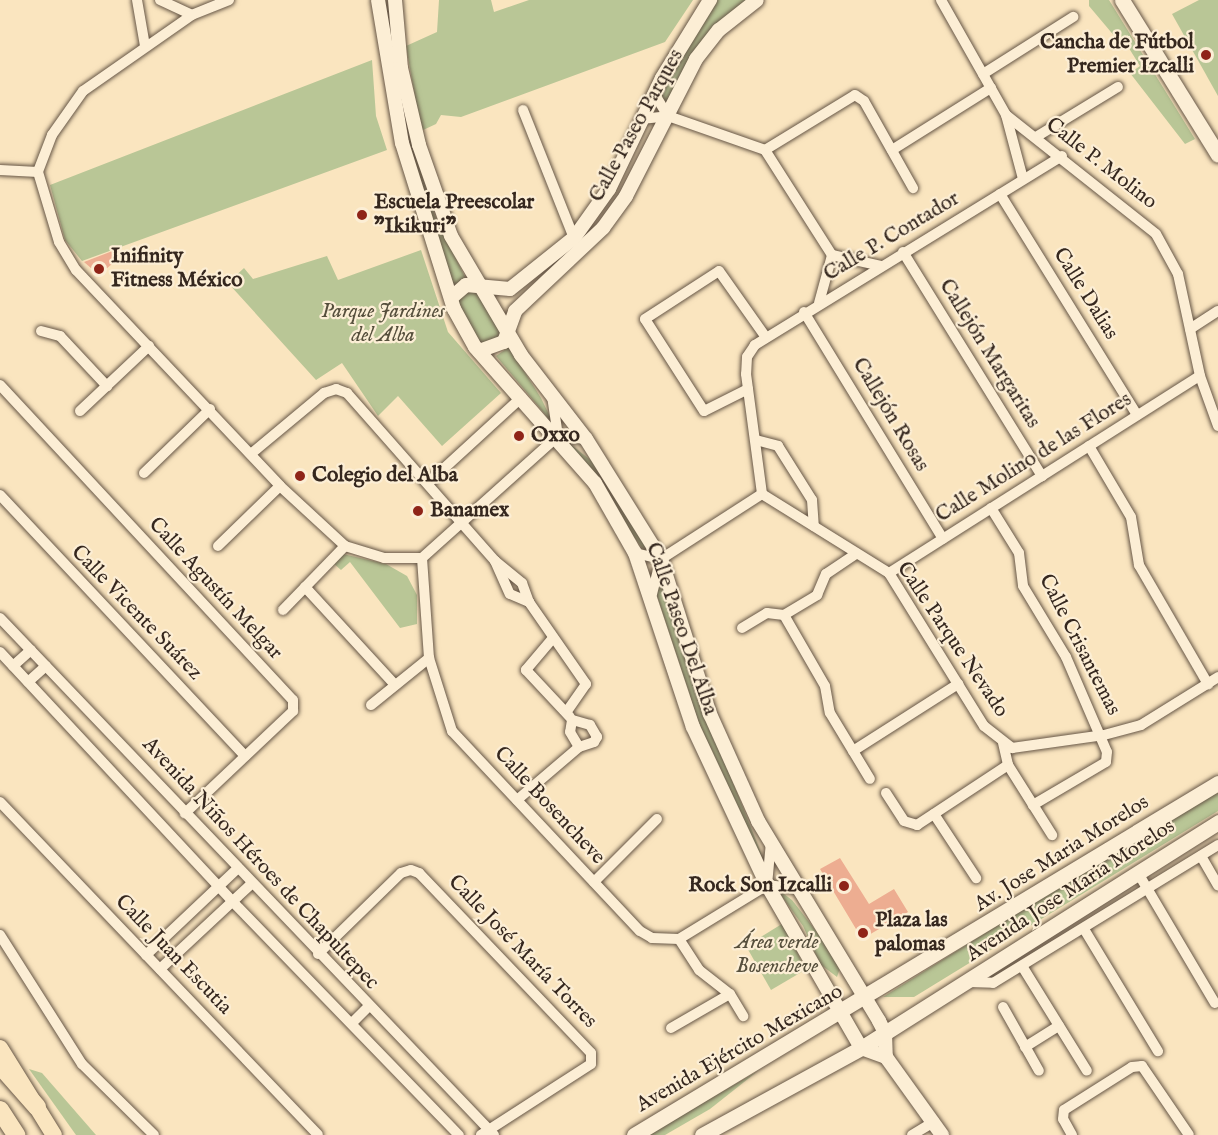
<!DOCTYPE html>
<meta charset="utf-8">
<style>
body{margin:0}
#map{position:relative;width:1218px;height:1135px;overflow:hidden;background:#fae5bf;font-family:"IM FELL English",serif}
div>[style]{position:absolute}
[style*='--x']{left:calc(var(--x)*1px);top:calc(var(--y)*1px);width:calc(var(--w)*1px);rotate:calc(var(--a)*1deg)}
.green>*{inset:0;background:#b9c696}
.building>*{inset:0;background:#edad91}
.roads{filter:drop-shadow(0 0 2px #665646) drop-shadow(0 0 2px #665646)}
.minor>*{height:10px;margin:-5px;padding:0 5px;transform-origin:5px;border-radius:5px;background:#fceed5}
.tertiary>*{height:14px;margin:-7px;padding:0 7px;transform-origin:7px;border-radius:7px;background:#fceed5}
.secondary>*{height:15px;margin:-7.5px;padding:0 7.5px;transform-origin:7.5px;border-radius:7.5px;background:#fceed5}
.primary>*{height:16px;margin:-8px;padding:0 8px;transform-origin:8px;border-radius:8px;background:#fae5bf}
.trunk>*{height:18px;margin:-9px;padding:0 9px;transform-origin:9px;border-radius:9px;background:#fae5bf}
.dots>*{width:16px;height:16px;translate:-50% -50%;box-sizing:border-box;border:3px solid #fceed5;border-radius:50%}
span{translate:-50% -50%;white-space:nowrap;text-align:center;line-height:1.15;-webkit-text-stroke:4.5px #fceed5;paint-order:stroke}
.poi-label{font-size:21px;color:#35271e;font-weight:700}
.right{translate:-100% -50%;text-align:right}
.left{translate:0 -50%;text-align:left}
.street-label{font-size:21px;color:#35271e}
.park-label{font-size:21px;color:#564f3c;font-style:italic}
</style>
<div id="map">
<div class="green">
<div style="clip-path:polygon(439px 0,491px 0,494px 12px,529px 0,693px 0,665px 42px,461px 117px,441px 115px,436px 124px,421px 131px,406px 46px,437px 32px)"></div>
<div style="clip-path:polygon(716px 0,752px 0,740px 7px,666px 108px,658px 92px)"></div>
<div style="clip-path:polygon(1089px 0,1109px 0,1195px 139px,1185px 144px,1130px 73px,1140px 66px,1122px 37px,1116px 38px,1089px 6px)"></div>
<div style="clip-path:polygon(1199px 0,1218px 0,1218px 96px,1172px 14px)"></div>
<div style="clip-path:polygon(372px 60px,376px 116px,387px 150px,82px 261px,65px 240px,50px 185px)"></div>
<div style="clip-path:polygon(402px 115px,435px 216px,466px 279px,452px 287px,404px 142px)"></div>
<div style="clip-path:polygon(421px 250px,448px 332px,501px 393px,442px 446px,398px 396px,378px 416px,342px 363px,316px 380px,228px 283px,244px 268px,253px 279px,327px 256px,338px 280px)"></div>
<div style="clip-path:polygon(475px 290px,499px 325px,501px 339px,481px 343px,458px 307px,458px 293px)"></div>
<div style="clip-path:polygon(509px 347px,541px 398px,554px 425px,496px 356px)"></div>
<div style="clip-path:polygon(565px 440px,593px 462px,650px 552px,642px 548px)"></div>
<div style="clip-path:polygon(343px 554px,386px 564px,407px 576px,417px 595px,417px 624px,400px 628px,350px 562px,341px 570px,333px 563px)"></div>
<div style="clip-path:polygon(659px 575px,693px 682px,767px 868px,706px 746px,657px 596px)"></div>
<div style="clip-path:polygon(1218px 788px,1218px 811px,914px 997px,883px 997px)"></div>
<div style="clip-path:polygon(776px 888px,792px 900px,830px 949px,840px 968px,837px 977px,820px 964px,803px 926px)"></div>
<div style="clip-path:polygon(785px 922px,805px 970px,771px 990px,746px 946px)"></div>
<div style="clip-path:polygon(29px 1069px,42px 1073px,96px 1135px,76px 1135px)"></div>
<div style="clip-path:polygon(758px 1071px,710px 1109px,665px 1135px,647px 1135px)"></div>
</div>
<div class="building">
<div style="clip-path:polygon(115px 250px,119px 258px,99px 275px,84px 262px)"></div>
<div style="clip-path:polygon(840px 858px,869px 904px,894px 889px,908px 912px,862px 939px,820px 869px)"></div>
</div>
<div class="roads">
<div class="minor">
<div style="--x:137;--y:0;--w:47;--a:80.1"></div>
<div style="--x:160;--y:0;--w:35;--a:25"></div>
<div style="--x:229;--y:0;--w:40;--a:158"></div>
<div style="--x:192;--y:15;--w:133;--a:145.1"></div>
<div style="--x:83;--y:91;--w:54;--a:125.2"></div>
<div style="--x:52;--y:135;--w:40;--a:111"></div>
<div style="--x:38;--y:172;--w:73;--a:73.3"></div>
<div style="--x:59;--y:242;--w:33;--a:59"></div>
<div style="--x:76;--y:270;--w:297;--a:46.6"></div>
<div style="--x:280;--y:486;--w:88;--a:42.7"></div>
<div style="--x:345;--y:546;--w:41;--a:17.1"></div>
<div style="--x:384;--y:558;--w:38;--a:0"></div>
<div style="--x:422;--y:558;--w:183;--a:-41.9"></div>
<div style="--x:941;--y:0;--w:132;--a:60.5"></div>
<div style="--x:1006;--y:115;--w:191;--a:38.4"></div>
<div style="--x:1156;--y:234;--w:46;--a:61.2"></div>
<div style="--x:1178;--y:274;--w:104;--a:77.8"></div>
<div style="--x:1200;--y:376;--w:53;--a:70.2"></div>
<div style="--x:983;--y:74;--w:107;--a:-32.3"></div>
<div style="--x:654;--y:93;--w:27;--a:59"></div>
<div style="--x:523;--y:110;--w:138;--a:68.3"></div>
<div style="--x:1006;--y:115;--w:66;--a:75.1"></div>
<div style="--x:641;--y:119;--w:27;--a:-6"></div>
<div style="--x:668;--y:116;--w:103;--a:19.3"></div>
<div style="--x:765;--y:150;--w:125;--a:57.5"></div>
<div style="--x:832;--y:255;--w:50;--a:12.7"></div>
<div style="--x:1036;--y:137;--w:96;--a:-31.4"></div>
<div style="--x:765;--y:150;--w:105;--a:-31.4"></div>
<div style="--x:855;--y:95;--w:11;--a:34"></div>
<div style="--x:864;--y:101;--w:100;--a:60.6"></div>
<div style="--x:892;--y:150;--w:117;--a:-32.1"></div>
<div style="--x:1062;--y:156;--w:361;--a:148.4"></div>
<div style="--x:755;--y:345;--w:14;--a:124"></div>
<div style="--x:747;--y:357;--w:17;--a:93"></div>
<div style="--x:746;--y:374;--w:121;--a:82.4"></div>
<div style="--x:762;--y:494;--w:150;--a:31.9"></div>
<div style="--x:889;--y:573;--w:180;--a:58.2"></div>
<div style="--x:984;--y:726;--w:36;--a:38"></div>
<div style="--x:1012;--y:748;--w:93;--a:-8"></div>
<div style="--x:1104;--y:735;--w:38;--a:-15"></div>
<div style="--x:1141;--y:725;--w:91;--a:-31.9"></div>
<div style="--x:0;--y:170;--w:38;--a:3"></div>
<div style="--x:1000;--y:194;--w:260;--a:58.2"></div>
<div style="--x:903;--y:252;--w:264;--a:58.2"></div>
<div style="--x:819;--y:303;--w:50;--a:-74.8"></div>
<div style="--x:804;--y:312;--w:266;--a:58.5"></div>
<div style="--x:1190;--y:329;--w:33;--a:-33"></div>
<div style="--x:41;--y:331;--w:20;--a:15"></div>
<div style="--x:60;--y:336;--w:69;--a:46.8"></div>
<div style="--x:0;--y:385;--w:430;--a:47.1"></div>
<div style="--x:293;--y:700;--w:11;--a:90"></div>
<div style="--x:293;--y:711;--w:149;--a:136.6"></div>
<div style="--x:748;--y:389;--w:49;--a:153.4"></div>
<div style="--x:704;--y:411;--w:109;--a:-122.7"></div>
<div style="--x:645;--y:319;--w:88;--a:-33"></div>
<div style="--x:719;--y:271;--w:80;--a:54.7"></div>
<div style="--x:552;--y:396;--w:40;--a:81.5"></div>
<div style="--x:80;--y:411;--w:95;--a:-43.3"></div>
<div style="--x:558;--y:436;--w:28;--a:6"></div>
<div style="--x:756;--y:440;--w:23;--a:15"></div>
<div style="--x:778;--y:446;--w:64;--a:57.8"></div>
<div style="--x:812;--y:500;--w:26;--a:86"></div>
<div style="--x:1089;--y:446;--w:82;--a:59.4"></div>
<div style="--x:1131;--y:517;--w:49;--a:80.5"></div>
<div style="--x:1139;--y:565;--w:138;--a:59.9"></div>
<div style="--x:252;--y:453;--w:94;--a:-39.8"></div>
<div style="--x:324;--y:393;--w:13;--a:-18"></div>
<div style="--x:336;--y:389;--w:12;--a:20"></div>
<div style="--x:347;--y:393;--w:224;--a:48.6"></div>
<div style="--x:495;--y:561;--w:35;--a:39"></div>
<div style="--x:522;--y:583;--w:20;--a:70"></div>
<div style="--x:529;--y:602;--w:100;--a:55.2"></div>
<div style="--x:586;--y:684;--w:33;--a:125"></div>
<div style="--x:144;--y:473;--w:92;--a:-44.1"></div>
<div style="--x:428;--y:483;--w:127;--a:-42.5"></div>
<div style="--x:0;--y:495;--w:358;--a:46.8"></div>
<div style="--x:991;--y:508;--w:53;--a:58.1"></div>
<div style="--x:1019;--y:553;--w:33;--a:83"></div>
<div style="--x:1023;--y:586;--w:83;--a:58.8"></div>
<div style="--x:1066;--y:657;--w:103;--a:66.7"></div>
<div style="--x:1107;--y:752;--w:10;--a:96"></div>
<div style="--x:1106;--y:762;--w:85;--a:149.5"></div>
<div style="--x:218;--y:546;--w:86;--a:-44.1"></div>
<div style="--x:635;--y:553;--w:27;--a:13"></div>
<div style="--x:422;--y:558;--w:100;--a:86"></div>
<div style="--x:429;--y:658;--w:77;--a:72.5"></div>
<div style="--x:452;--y:731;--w:274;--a:46.8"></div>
<div style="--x:640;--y:931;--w:14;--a:30"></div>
<div style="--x:652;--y:938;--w:27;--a:2"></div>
<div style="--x:679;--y:939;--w:103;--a:-31.5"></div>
<div style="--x:767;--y:885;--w:31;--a:7"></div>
<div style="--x:495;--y:561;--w:36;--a:66"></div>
<div style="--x:510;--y:594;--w:21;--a:23"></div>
<div style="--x:889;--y:573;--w:368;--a:-32.4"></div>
<div style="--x:305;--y:587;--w:133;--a:47.4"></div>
<div style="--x:652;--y:594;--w:36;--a:-76"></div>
<div style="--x:661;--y:559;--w:120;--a:-32.8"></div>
<div style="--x:283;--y:610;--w:89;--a:-45.9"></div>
<div style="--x:784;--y:615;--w:82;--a:60"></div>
<div style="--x:825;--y:686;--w:27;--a:80"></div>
<div style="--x:830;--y:713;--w:77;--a:58.8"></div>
<div style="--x:0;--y:618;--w:715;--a:46.3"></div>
<div style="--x:742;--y:628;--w:29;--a:-31"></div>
<div style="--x:767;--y:613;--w:17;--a:7"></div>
<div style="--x:784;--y:615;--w:39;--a:-31"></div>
<div style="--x:817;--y:595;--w:23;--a:-67"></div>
<div style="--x:826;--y:574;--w:37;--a:-34"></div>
<div style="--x:553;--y:638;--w:42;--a:130.2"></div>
<div style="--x:526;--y:670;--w:64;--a:46.9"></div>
<div style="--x:0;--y:652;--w:340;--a:47"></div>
<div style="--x:232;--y:901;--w:326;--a:45.9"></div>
<div style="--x:13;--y:666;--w:24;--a:-42"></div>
<div style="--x:28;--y:682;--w:24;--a:-42"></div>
<div style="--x:371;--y:705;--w:75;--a:-39"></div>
<div style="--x:572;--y:720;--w:12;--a:99"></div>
<div style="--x:570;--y:732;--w:17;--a:59"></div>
<div style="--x:1003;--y:743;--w:23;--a:77"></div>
<div style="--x:1008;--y:765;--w:83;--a:57.8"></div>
<div style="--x:853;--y:751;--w:125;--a:-32.5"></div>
<div style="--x:886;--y:793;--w:33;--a:57"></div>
<div style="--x:904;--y:821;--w:14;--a:17"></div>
<div style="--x:917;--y:825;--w:109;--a:-33.4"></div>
<div style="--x:517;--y:800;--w:82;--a:-40.5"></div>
<div style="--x:579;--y:747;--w:16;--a:-18"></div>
<div style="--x:594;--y:742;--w:6;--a:-59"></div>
<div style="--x:597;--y:737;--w:14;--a:-120"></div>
<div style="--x:590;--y:725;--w:19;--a:-164"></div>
<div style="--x:0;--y:802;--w:460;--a:46.3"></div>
<div style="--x:934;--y:814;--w:77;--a:56.7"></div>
<div style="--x:1201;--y:856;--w:34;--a:60"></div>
<div style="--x:1138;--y:873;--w:151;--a:59.4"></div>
<div style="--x:594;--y:882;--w:89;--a:-45"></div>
<div style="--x:767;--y:885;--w:43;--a:-84.7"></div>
<div style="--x:1084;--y:929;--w:143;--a:58.8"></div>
<div style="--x:0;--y:935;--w:153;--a:57.6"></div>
<div style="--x:82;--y:1064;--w:101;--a:44.6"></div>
<div style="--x:679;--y:939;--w:37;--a:57"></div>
<div style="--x:699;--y:970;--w:39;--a:38"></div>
<div style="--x:730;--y:994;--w:26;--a:59"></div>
<div style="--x:318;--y:954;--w:116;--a:-44.3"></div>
<div style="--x:401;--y:873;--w:10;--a:-17"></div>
<div style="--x:411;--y:870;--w:9;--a:21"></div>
<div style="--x:419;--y:873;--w:249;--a:46.3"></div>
<div style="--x:591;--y:1053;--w:11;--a:90"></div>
<div style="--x:591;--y:1064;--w:131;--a:147.2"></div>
<div style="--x:146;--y:955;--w:125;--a:-43.4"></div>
<div style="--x:1022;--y:966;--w:123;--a:58.2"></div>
<div style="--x:160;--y:969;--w:125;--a:-43"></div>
<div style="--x:969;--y:982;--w:24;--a:2"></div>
<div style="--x:993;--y:983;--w:264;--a:-31.5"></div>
<div style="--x:1003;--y:1007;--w:73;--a:60.6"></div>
<div style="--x:352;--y:1023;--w:23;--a:-45"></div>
<div style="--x:671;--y:1028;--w:68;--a:-30"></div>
<div style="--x:1025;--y:1047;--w:40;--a:-32"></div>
<div style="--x:912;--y:1135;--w:26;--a:-31"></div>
<div style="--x:1072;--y:1135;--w:18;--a:-119"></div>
<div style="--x:1063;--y:1119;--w:9;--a:-84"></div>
<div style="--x:1064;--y:1110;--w:80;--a:-32.3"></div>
<div style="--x:1132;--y:1067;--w:10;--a:-6"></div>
<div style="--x:1142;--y:1066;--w:83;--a:55.7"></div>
</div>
<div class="tertiary">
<div style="--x:378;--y:0;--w:145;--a:80.5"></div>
<div style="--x:402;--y:143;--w:174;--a:72.6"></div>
<div style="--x:454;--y:309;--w:43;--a:61.1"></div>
<div style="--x:475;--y:347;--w:181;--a:48.6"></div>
<div style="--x:595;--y:483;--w:81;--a:60.3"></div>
<div style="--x:635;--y:553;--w:183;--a:71.6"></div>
<div style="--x:693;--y:727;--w:174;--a:64.9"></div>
<div style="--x:767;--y:885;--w:188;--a:60"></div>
<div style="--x:861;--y:1048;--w:27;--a:20"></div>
<div style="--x:886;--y:1057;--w:96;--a:54.3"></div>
<div style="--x:395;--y:0;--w:68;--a:85"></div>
<div style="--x:401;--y:68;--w:79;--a:76.8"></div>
<div style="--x:419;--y:145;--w:96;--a:70.6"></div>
<div style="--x:451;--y:236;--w:138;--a:59.5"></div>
<div style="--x:521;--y:355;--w:106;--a:52.3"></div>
<div style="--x:586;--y:439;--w:142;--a:58"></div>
<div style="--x:661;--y:559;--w:163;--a:72.5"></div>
<div style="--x:710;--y:714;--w:117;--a:65.8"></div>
<div style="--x:758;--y:821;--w:234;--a:58.8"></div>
<div style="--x:879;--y:1021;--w:13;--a:63"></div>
<div style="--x:885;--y:1033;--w:24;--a:88"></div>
<div style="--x:451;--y:298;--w:20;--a:-41"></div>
<div style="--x:466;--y:285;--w:44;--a:5.2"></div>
<div style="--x:510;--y:289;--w:82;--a:-38.6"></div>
<div style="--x:574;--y:238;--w:60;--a:-54.5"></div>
<div style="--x:609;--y:189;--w:123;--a:-64.5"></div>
<div style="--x:662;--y:78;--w:92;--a:-58.4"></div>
<div style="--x:479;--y:351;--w:27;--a:-20"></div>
<div style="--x:504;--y:342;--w:33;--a:-70"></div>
<div style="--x:515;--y:311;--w:121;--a:-43.3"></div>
<div style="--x:603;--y:228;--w:39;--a:-54"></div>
<div style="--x:626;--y:196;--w:154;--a:-62.9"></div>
<div style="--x:696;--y:59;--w:37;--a:-52"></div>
<div style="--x:719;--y:30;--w:48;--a:-38.3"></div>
</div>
<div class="secondary">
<div style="--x:1122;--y:0;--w:182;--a:58.2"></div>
<div style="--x:634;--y:1135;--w:682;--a:-31.08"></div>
<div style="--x:702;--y:1135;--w:181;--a:-28.7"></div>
<div style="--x:861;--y:1048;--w:423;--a:-32.3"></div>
</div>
<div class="primary">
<div style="--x:0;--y:1048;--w:102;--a:58.2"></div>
</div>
<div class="trunk">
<div style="--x:0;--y:1065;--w:56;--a:48.6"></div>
<div style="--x:0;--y:1110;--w:30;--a:57"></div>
</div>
</div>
<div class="dots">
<div style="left:1206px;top:55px;background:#8f2418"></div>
<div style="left:362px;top:215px;background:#8f2418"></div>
<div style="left:99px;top:269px;background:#8f2418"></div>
<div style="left:519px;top:436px;background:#8f2418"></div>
<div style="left:300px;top:476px;background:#8f2418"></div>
<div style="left:418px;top:511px;background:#8f2418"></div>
<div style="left:844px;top:886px;background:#8f2418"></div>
<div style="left:863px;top:933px;background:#8f2418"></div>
</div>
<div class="poi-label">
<span class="right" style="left:1194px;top:55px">Cancha de Fútbol<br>Premier Izcalli</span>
<span class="left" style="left:374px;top:215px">Escuela Preescolar<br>"Ikikuri"</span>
<span class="left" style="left:111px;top:269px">Inifinity<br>Fitness México</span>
<span class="left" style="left:531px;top:436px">Oxxo</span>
<span class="left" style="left:312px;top:476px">Colegio del Alba</span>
<span class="left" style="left:430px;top:511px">Banamex</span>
<span class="right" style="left:832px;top:886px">Rock Son Izcalli</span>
<span class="left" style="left:875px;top:933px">Plaza las<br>palomas</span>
</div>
<div class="street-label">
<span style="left:637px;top:126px;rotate:-61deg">Calle Paseo Parques</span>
<span style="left:1101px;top:164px;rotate:38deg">Calle P. Molino</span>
<span style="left:892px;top:237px;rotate:-31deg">Calle P. Contador</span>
<span style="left:1085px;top:294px;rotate:58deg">Calle Dalias</span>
<span style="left:989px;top:354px;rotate:58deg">Callejón Margaritas</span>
<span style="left:890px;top:415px;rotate:59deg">Callejón Rosas</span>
<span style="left:1034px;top:458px;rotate:-32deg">Calle Molino de las Flores</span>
<span style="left:215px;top:589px;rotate:47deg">Calle Agustín Melgar</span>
<span style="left:136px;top:613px;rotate:46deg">Calle Vicente Suárez</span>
<span style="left:681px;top:629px;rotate:71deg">Calle Paseo Del Alba</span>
<span style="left:952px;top:640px;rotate:56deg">Calle Parque Nevado</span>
<span style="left:1079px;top:645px;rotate:63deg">Calle Crisantemas</span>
<span style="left:549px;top:806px;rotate:47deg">Calle Bosencheve</span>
<span style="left:1062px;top:854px;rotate:-32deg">Av. Jose Maria Morelos</span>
<span style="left:260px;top:864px;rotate:47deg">Avenida Niños Héroes de Chapultepec</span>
<span style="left:1071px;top:891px;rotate:-33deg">Avenida Jose Maria Morelos</span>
<span style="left:522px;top:952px;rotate:46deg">Calle José María Torres</span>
<span style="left:173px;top:955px;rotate:46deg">Calle Juan Escutia</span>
<span style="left:740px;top:1049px;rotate:-30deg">Avenida Ejército Mexicano</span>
</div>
<div class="park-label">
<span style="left:383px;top:324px">Parque Jardines<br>del Alba</span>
<span style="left:777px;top:955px">Área verde<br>Bosencheve</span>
</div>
</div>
